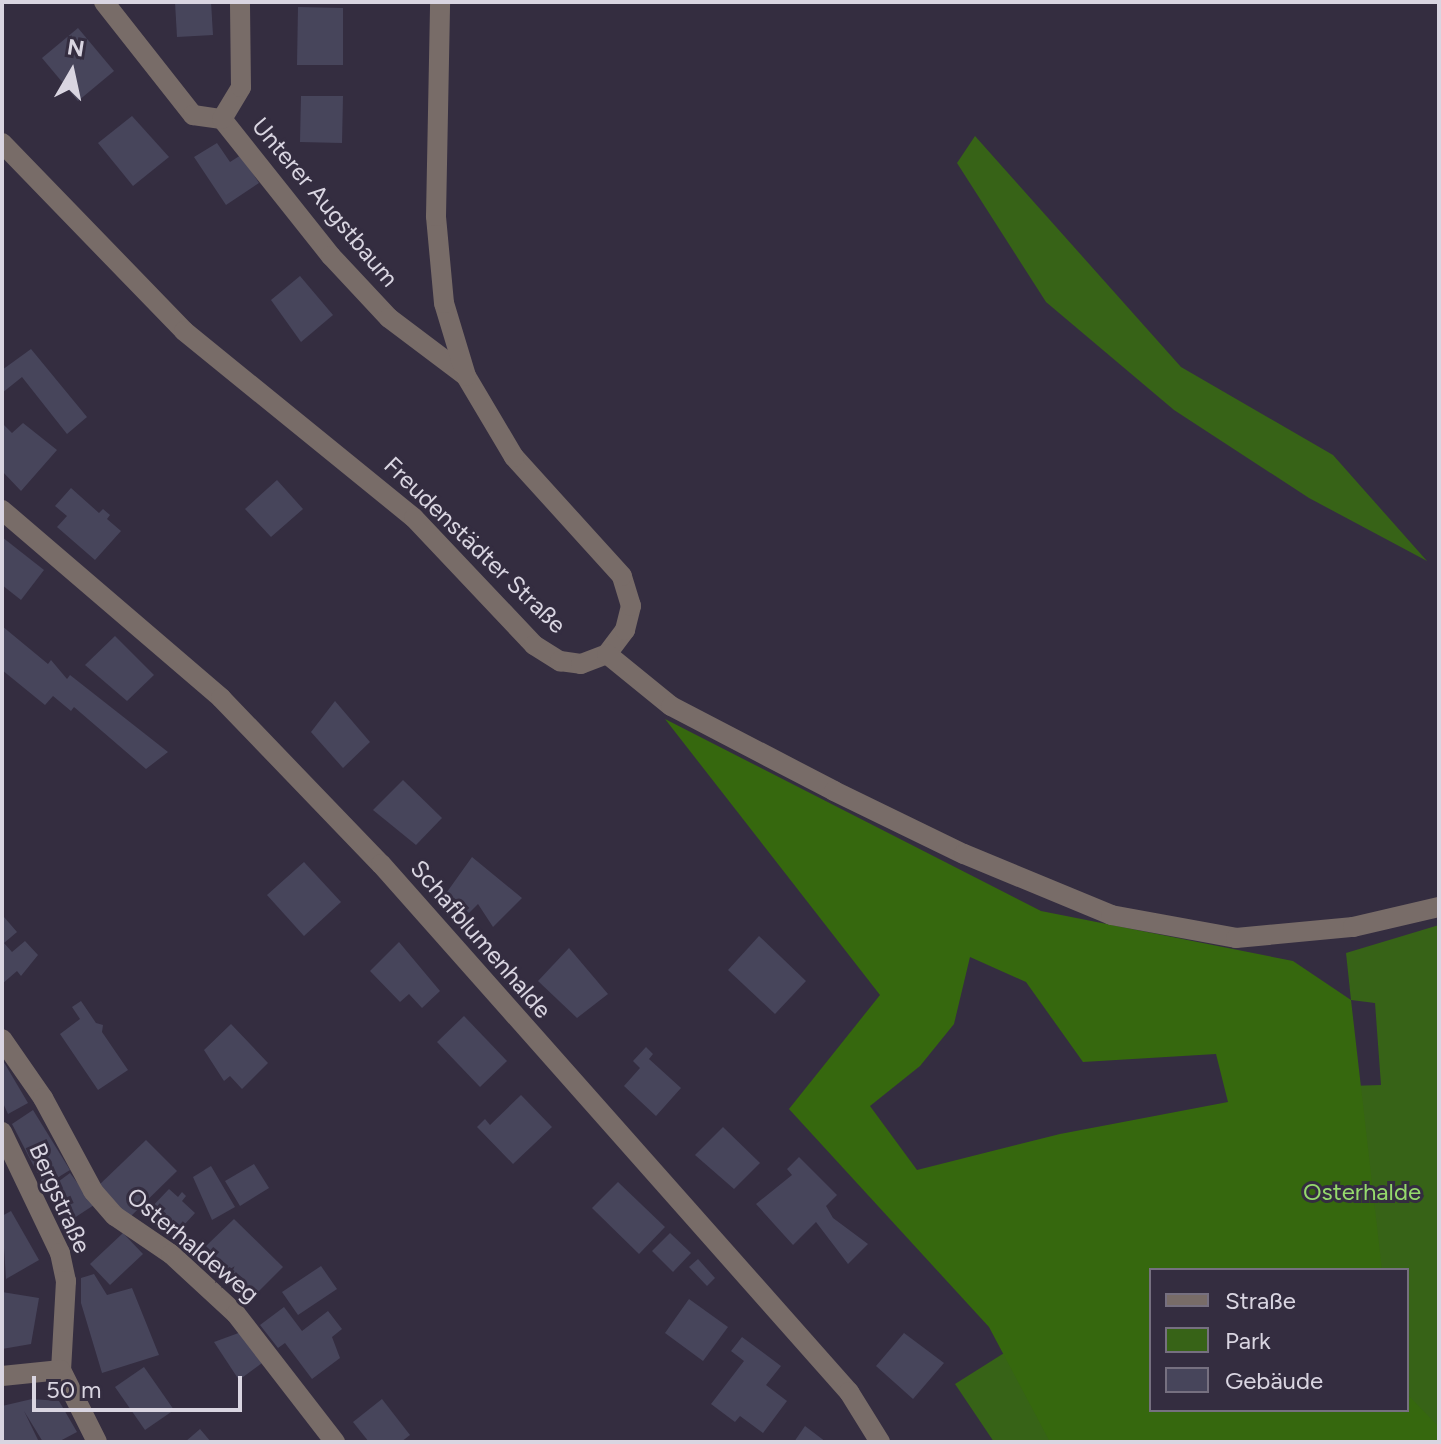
<!DOCTYPE html>
<meta charset="utf-8">
<style>
body{margin:0}
#map{position:relative;width:1441px;height:1444px;overflow:hidden;background:#342d40;font-family:Figtree,sans-serif}
div>[style]{position:absolute}
[style*='--x']{left:calc(var(--x)*1px);top:calc(var(--y)*1px);width:calc(var(--w)*1px);rotate:calc(var(--a)*1deg)}
.green>*{inset:0;background:#376317}
.forest>*{inset:0;background:#36680e}
.building>*{inset:0;background:#47455b}
.minor>*{height:20px;margin:-10px;padding:0 10px;transform-origin:10px;border-radius:10px;background:#786c68}
span{translate:-50% -50%;white-space:nowrap;text-align:center;line-height:1.15;-webkit-text-stroke:6px #342d40;paint-order:stroke}
.street-label{font-size:24px;color:#d9d5e1}
.park-label{font-size:24px;color:#95d96c}
.frame{position:absolute;inset:0;border:4px solid #d9d5e1;pointer-events:none}
.legend{position:absolute;left:1149px;top:1268px;width:260px;height:144px;box-sizing:border-box;background:#342d40;border:2px solid #767080;margin:0;padding:10px 14px;list-style:none;font-size:24px;color:#d9d5e1}
.legend li{display:flex;align-items:center;gap:16px;height:40px}
.legend b{width:40px;border:2px solid #767080}
.north{position:absolute;left:32px;top:32px;width:80px;height:80px;-webkit-text-stroke:6px #342d40;paint-order:stroke;rotate:9deg;font-size:22px;font-weight:700;line-height:32px;text-align:center;color:#d9d5e1}
.north::after{content:'';display:block;margin:auto;width:28px;height:36px;background:#d9d5e1;clip-path:polygon(50% 0,100% 100%,50% 72%,0 100%)}
.scale{position:absolute;left:32px;top:1376px;width:210px;height:36px;box-sizing:border-box;border:4px solid #d9d5e1;border-top:0;padding-left:10px;font-size:24px;line-height:28px;white-space:nowrap;color:#d9d5e1;-webkit-text-stroke:6px #342d40;paint-order:stroke}
</style>
<div id="map">
<div class="green">
<div style="clip-path:polygon(975px 136px,1181px 367px,1333px 455px,1427px 561px,1309px 498px,1174px 410px,1046px 302px,957px 163px)"></div>
<div style="clip-path:polygon(evenodd,1439px 925px,1439px 1442px,994px 1442px,955px 1384px,1273px 1183px,1349px 1086px,1381px 1085px,1375px 1003px,1351px 1000px,1346px 953px,1439px 925px,1151px 1270px,1407px 1270px,1407px 1410px,1151px 1410px,1151px 1270px)"></div>
</div>
<div class="forest">
<div style="clip-path:polygon(evenodd,665px 719px,1041px 911px,1293px 961px,1351px 1000px,1382px 1270px,1151px 1270px,1151px 1410px,1407px 1410px,1407px 1394px,1439px 1427px,1439px 1442px,1050px 1442px,989px 1327px,789px 1109px,880px 995px,665px 719px,970px 957px,1026px 982px,1083px 1062px,1216px 1054px,1228px 1102px,1060px 1134px,917px 1170px,870px 1106px,920px 1066px,954px 1024px,970px 957px)"></div>
</div>
<div class="building">
<div style="clip-path:polygon(175px 2px,211px 2px,213px 35px,177px 37px)"></div>
<div style="clip-path:polygon(298px 7px,343px 8px,343px 65px,297px 65px)"></div>
<div style="clip-path:polygon(78px 28px,114px 71px,78px 101px,42px 58px)"></div>
<div style="clip-path:polygon(301px 96px,343px 96px,342px 143px,300px 142px)"></div>
<div style="clip-path:polygon(132px 116px,169px 157px,133px 186px,98px 143px)"></div>
<div style="clip-path:polygon(217px 143px,230px 162px,241px 155px,259px 183px,226px 205px,194px 157px)"></div>
<div style="clip-path:polygon(300px 276px,333px 315px,301px 342px,271px 300px)"></div>
<div style="clip-path:polygon(31px 349px,87px 417px,67px 434px,22px 377px,2px 393px,2px 370px)"></div>
<div style="clip-path:polygon(2px 423px,12px 433px,23px 423px,57px 450px,21px 491px,2px 471px)"></div>
<div style="clip-path:polygon(277px 480px,303px 509px,271px 537px,245px 509px)"></div>
<div style="clip-path:polygon(71px 488px,99px 513px,103px 509px,110px 515px,107px 519px,121px 531px,95px 560px,57px 527px,67px 516px,55px 506px)"></div>
<div style="clip-path:polygon(2px 537px,44px 570px,21px 600px,2px 585px)"></div>
<div style="clip-path:polygon(2px 626px,48px 664px,51px 660px,67px 679px,70px 675px,168px 752px,146px 769px,74px 707px,71px 711px,53px 696px,45px 705px,2px 670px)"></div>
<div style="clip-path:polygon(115px 636px,154px 675px,127px 701px,85px 665px)"></div>
<div style="clip-path:polygon(335px 701px,370px 742px,343px 768px,311px 732px)"></div>
<div style="clip-path:polygon(403px 780px,442px 818px,416px 845px,373px 810px)"></div>
<div style="clip-path:polygon(472px 857px,522px 898px,493px 927px,478px 904px,469px 913px,447px 892px)"></div>
<div style="clip-path:polygon(304px 862px,341px 902px,304px 936px,267px 895px)"></div>
<div style="clip-path:polygon(4px 917px,17px 932px,4px 943px,12px 952px,25px 941px,38px 955px,21px 976px,17px 971px,2px 984px)"></div>
<div style="clip-path:polygon(759px 936px,806px 981px,775px 1014px,728px 970px)"></div>
<div style="clip-path:polygon(399px 942px,440px 991px,422px 1008px,409px 994px,400px 1002px,370px 971px)"></div>
<div style="clip-path:polygon(569px 948px,608px 994px,577px 1018px,538px 981px)"></div>
<div style="clip-path:polygon(81px 1001px,96px 1023px,103px 1025px,102px 1032px,128px 1070px,98px 1090px,60px 1034px,80px 1019px,72px 1007px)"></div>
<div style="clip-path:polygon(464px 1016px,507px 1061px,480px 1087px,437px 1042px)"></div>
<div style="clip-path:polygon(231px 1024px,268px 1063px,242px 1089px,230px 1076px,224px 1081px,204px 1050px)"></div>
<div style="clip-path:polygon(646px 1047px,653px 1054px,649px 1059px,681px 1088px,656px 1116px,624px 1086px,640px 1068px,633px 1061px)"></div>
<div style="clip-path:polygon(2px 1059px,28px 1103px,8px 1114px,2px 1101px)"></div>
<div style="clip-path:polygon(521px 1095px,552px 1127px,513px 1164px,477px 1127px,485px 1119px,490px 1125px)"></div>
<div style="clip-path:polygon(33px 1110px,70px 1170px,44px 1186px,12px 1124px)"></div>
<div style="clip-path:polygon(723px 1127px,760px 1163px,734px 1189px,695px 1155px)"></div>
<div style="clip-path:polygon(146px 1140px,177px 1171px,129px 1218px,98px 1186px)"></div>
<div style="clip-path:polygon(799px 1157px,837px 1195px,826px 1206px,833px 1218px,868px 1244px,848px 1264px,816px 1222px,793px 1245px,756px 1204px,792px 1175px,787px 1169px)"></div>
<div style="clip-path:polygon(254px 1164px,269px 1188px,240px 1206px,225px 1181px)"></div>
<div style="clip-path:polygon(211px 1166px,235px 1207px,212px 1220px,193px 1177px)"></div>
<div style="clip-path:polygon(70px 1173px,94px 1205px,65px 1224px,47px 1190px)"></div>
<div style="clip-path:polygon(618px 1182px,665px 1227px,639px 1254px,592px 1208px)"></div>
<div style="clip-path:polygon(169px 1189px,178px 1197px,182px 1192px,186px 1196px,182px 1201px,195px 1213px,173px 1237px,146px 1213px)"></div>
<div style="clip-path:polygon(11px 1211px,39px 1260px,6px 1279px,2px 1216px)"></div>
<div style="clip-path:polygon(234px 1219px,283px 1267px,255px 1295px,206px 1246px)"></div>
<div style="clip-path:polygon(123px 1233px,143px 1254px,110px 1285px,90px 1264px)"></div>
<div style="clip-path:polygon(670px 1233px,691px 1253px,673px 1272px,652px 1251px)"></div>
<div style="clip-path:polygon(698px 1259px,715px 1278px,707px 1286px,689px 1267px)"></div>
<div style="clip-path:polygon(321px 1266px,337px 1289px,298px 1315px,282px 1292px)"></div>
<div style="clip-path:polygon(94px 1274px,107px 1295px,132px 1288px,159px 1355px,102px 1373px,81px 1303px,81px 1278px)"></div>
<div style="clip-path:polygon(2px 1292px,39px 1298px,31px 1344px,2px 1349px)"></div>
<div style="clip-path:polygon(689px 1299px,728px 1327px,703px 1361px,665px 1333px)"></div>
<div style="clip-path:polygon(284px 1307px,302px 1331px,328px 1311px,342px 1329px,332px 1337px,340px 1358px,312px 1379px,285px 1343px,278px 1348px,260px 1325px)"></div>
<div style="clip-path:polygon(244px 1331px,266px 1360px,239px 1380px,214px 1342px)"></div>
<div style="clip-path:polygon(904px 1333px,944px 1363px,913px 1399px,876px 1366px)"></div>
<div style="clip-path:polygon(742px 1337px,781px 1366px,766px 1385px,787px 1401px,763px 1433px,740px 1416px,735px 1422px,711px 1404px,744px 1361px,731px 1351px)"></div>
<div style="clip-path:polygon(144px 1367px,174px 1410px,145px 1430px,115px 1387px)"></div>
<div style="clip-path:polygon(32px 1399px,59px 1401px,77px 1432px,58px 1442px,43px 1442px,24px 1411px,39px 1442px,2px 1442px,2px 1406px)"></div>
<div style="clip-path:polygon(382px 1399px,410px 1435px,401px 1442px,369px 1442px,353px 1422px)"></div>
<div style="clip-path:polygon(805px 1426px,826px 1442px,794px 1442px)"></div>
<div style="clip-path:polygon(200px 1429px,211px 1442px,185px 1442px)"></div>
</div>
<div class="minor">
<div style="--x:104;--y:2;--w:144;--a:51.8"></div>
<div style="--x:193;--y:115;--w:29;--a:8"></div>
<div style="--x:222;--y:119;--w:175;--a:51.5"></div>
<div style="--x:331;--y:256;--w:85;--a:46.9"></div>
<div style="--x:389;--y:318;--w:96;--a:37"></div>
<div style="--x:222;--y:119;--w:37;--a:-59"></div>
<div style="--x:241;--y:87;--w:85;--a:-90.7"></div>
<div style="--x:2;--y:143;--w:262;--a:45.9"></div>
<div style="--x:184;--y:331;--w:296;--a:39.1"></div>
<div style="--x:414;--y:518;--w:175;--a:46.6"></div>
<div style="--x:534;--y:645;--w:31;--a:32"></div>
<div style="--x:560;--y:661;--w:21;--a:8"></div>
<div style="--x:581;--y:664;--w:28;--a:-21"></div>
<div style="--x:607;--y:654;--w:30;--a:-53"></div>
<div style="--x:625;--y:630;--w:25;--a:-76"></div>
<div style="--x:631;--y:606;--w:31;--a:-107"></div>
<div style="--x:622;--y:576;--w:161;--a:-132.2"></div>
<div style="--x:514;--y:457;--w:94;--a:-120.7"></div>
<div style="--x:466;--y:376;--w:76;--a:-106.8"></div>
<div style="--x:444;--y:303;--w:87;--a:-95.3"></div>
<div style="--x:436;--y:216;--w:214;--a:-88.9"></div>
<div style="--x:2;--y:510;--w:289;--a:40.6"></div>
<div style="--x:221;--y:698;--w:231;--a:46.1"></div>
<div style="--x:381;--y:864;--w:706;--a:48.45"></div>
<div style="--x:849;--y:1392;--w:59;--a:58.2"></div>
<div style="--x:607;--y:654;--w:82;--a:39.1"></div>
<div style="--x:671;--y:706;--w:184;--a:27.5"></div>
<div style="--x:834;--y:791;--w:144;--a:25.9"></div>
<div style="--x:964;--y:854;--w:159;--a:22.5"></div>
<div style="--x:1111;--y:915;--w:127;--a:10.4"></div>
<div style="--x:1236;--y:938;--w:118;--a:-5.4"></div>
<div style="--x:1353;--y:927;--w:88;--a:-13.1"></div>
<div style="--x:2;--y:1039;--w:72;--a:55.2"></div>
<div style="--x:43;--y:1098;--w:106;--a:61.7"></div>
<div style="--x:93;--y:1191;--w:33;--a:49"></div>
<div style="--x:115;--y:1216;--w:68;--a:34.2"></div>
<div style="--x:171;--y:1254;--w:88;--a:42.7"></div>
<div style="--x:236;--y:1314;--w:162;--a:52.3"></div>
<div style="--x:2;--y:1132;--w:134;--a:64.4"></div>
<div style="--x:60;--y:1253;--w:29;--a:78"></div>
<div style="--x:66;--y:1281;--w:89;--a:93.2"></div>
<div style="--x:61;--y:1370;--w:80;--a:63.4"></div>
<div style="--x:2;--y:1376;--w:59;--a:-5.8"></div>
</div>
<div class="street-label">
<span style="left:325px;top:202px;rotate:50deg">Unterer Augstbaum</span>
<span style="left:475px;top:545px;rotate:44deg">Freudenstädter Straße</span>
<span style="left:481px;top:939px;rotate:49deg">Schafblumenhalde</span>
<span style="left:60px;top:1198px;rotate:66deg">Bergstraße</span>
<span style="left:193px;top:1245px;rotate:40deg">Osterhaldeweg</span>
</div>
<div class="park-label">
<span style="left:1362px;top:1192px">Osterhalde</span>
</div>
<div class="frame"></div>
<ul class="legend">
<li><b style="height:10px;background:#786c68"></b>Straße</li>
<li><b style="height:22px;background:#376317"></b>Park</li>
<li><b style="height:22px;background:#47455b"></b>Gebäude</li>
</ul>
<div class="north">N</div>
<div class="scale">50 m</div>
</div>
